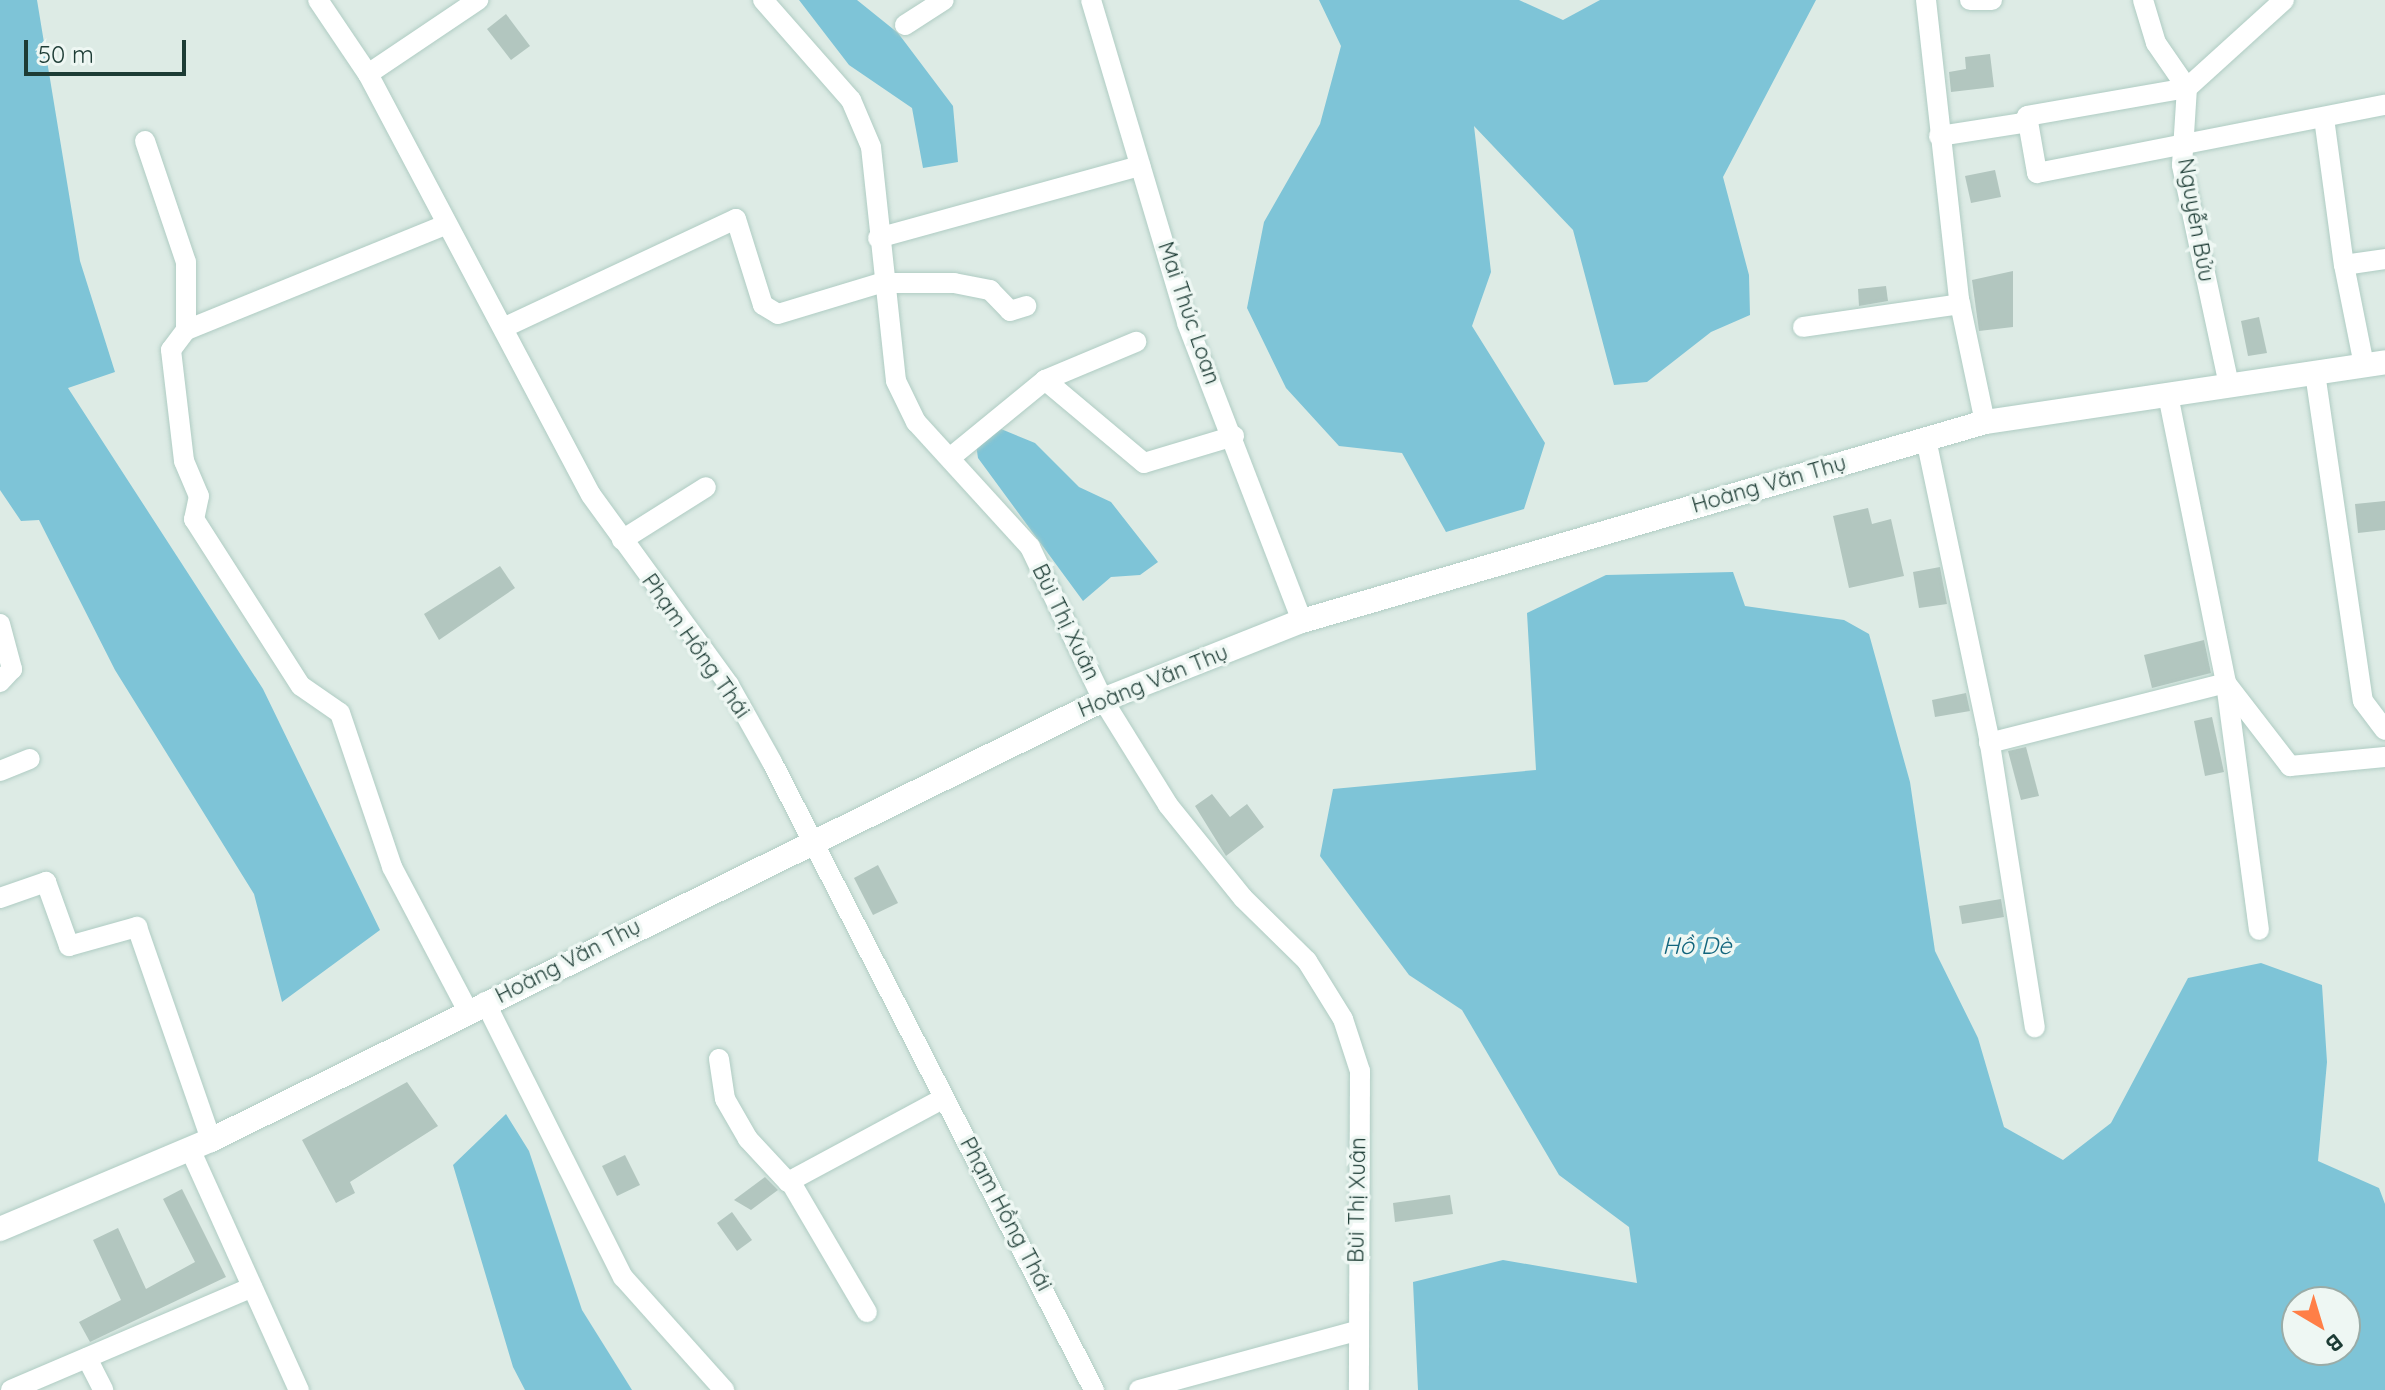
<!DOCTYPE html>
<meta charset="utf-8">
<style>
body{margin:0}
#map{position:relative;width:2385px;height:1390px;overflow:hidden;background:#ddebe5;font-family:Quicksand,sans-serif}
div>[style]{position:absolute}
[style*='--x']{left:calc(var(--x)*1px);top:calc(var(--y)*1px);width:calc(var(--w)*1px);rotate:calc(var(--a)*1deg)}
.water>*{inset:0;background:#7ec4d7}
.building>*{inset:0;background:#b2c6bf}
.roads{filter:drop-shadow(0 0 2px #afccc3) drop-shadow(0 0 2px #afccc3)}
.street>*{height:20px;margin:-10px;padding:0 10px;transform-origin:10px;border-radius:10px;background:#fff}
.secondary>*{height:24px;margin:-12px;padding:0 12px;transform-origin:12px;border-radius:12px;background:#fff}
span{translate:-50% -50%;white-space:nowrap;text-align:center;line-height:1.15;-webkit-text-stroke:7px #eef7f3;paint-order:stroke}
.street-label{font-size:22px;color:#1d3c35}
.water-label{font-size:24px;color:#12657d;font-style:italic}
.north{position:absolute;left:2281px;top:1286px;width:80px;height:80px;box-sizing:border-box;background:#eef7f3;border:2px solid #9aaca7;border-radius:50%;rotate:142deg;font-size:22px;font-weight:700;line-height:32px;text-align:center;color:#1d3c35}
.north::after{content:'';display:block;margin:auto;width:28px;height:36px;background:#ff7f47;clip-path:polygon(50% 0,100% 100%,50% 72%,0 100%)}
.scale{position:absolute;left:24px;top:40px;width:162px;height:36px;box-sizing:border-box;border:4px solid #1d3c35;border-top:0;padding-left:10px;font-size:24px;line-height:28px;white-space:nowrap;color:#1d3c35;-webkit-text-stroke:6px #eef7f3;paint-order:stroke}
</style>
<div id="map">
<div class="water">
<div style="clip-path:polygon(0 0,37px 0,80px 261px,115px 372px,68px 388px,263px 689px,380px 930px,282px 1002px,254px 894px,115px 670px,39px 520px,21px 521px,0 490px)"></div>
<div style="clip-path:polygon(799px 0,857px 0,898px 33px,953px 106px,958px 162px,923px 168px,912px 108px,849px 65px)"></div>
<div style="clip-path:polygon(1319px 0,1519px 0,1563px 20px,1600px 0,1816px 0,1723px 177px,1749px 275px,1750px 315px,1711px 332px,1647px 382px,1614px 385px,1573px 230px,1474px 126px,1491px 272px,1472px 326px,1545px 443px,1524px 509px,1446px 532px,1402px 453px,1339px 446px,1286px 388px,1247px 308px,1264px 222px,1320px 124px,1341px 46px)"></div>
<div style="clip-path:polygon(1001px 429px,1035px 443px,1079px 487px,1111px 502px,1158px 562px,1140px 575px,1111px 577px,1083px 601px,978px 458px,976px 445px)"></div>
<div style="clip-path:polygon(evenodd,1733px 572px,1745px 606px,1844px 620px,1869px 634px,1910px 782px,1935px 951px,1978px 1038px,2004px 1127px,2063px 1160px,2111px 1123px,2188px 978px,2261px 963px,2322px 985px,2327px 1062px,2318px 1161px,2379px 1188px,2385px 1204px,2385px 1390px,1418px 1390px,1413px 1282px,1503px 1260px,1637px 1283px,1629px 1227px,1559px 1175px,1462px 1010px,1409px 975px,1320px 856px,1333px 789px,1536px 770px,1527px 613px,1606px 575px,1733px 572px,2297px 1302px,2345px 1302px,2345px 1350px,2297px 1350px,2297px 1302px)"></div>
<div style="clip-path:polygon(506px 1114px,529px 1151px,582px 1310px,632px 1390px,525px 1390px,513px 1367px,453px 1165px)"></div>
</div>
<div class="building">
<div style="clip-path:polygon(506px 14px,530px 46px,511px 60px,487px 29px)"></div>
<div style="clip-path:polygon(1990px 54px,1994px 87px,1951px 92px,1949px 72px,1966px 69px,1965px 57px)"></div>
<div style="clip-path:polygon(1995px 170px,2001px 197px,1971px 203px,1965px 176px)"></div>
<div style="clip-path:polygon(2013px 271px,2013px 327px,1979px 331px,1972px 280px)"></div>
<div style="clip-path:polygon(1886px 286px,1888px 301px,1859px 306px,1858px 289px)"></div>
<div style="clip-path:polygon(2259px 317px,2267px 353px,2248px 356px,2241px 321px)"></div>
<div style="clip-path:polygon(2385px 501px,2385px 530px,2358px 533px,2355px 504px)"></div>
<div style="clip-path:polygon(1868px 508px,1872px 524px,1891px 519px,1904px 576px,1849px 588px,1833px 516px)"></div>
<div style="clip-path:polygon(500px 566px,515px 588px,439px 640px,424px 614px)"></div>
<div style="clip-path:polygon(1940px 567px,1947px 604px,1919px 608px,1913px 572px)"></div>
<div style="clip-path:polygon(2204px 640px,2211px 673px,2152px 688px,2144px 655px)"></div>
<div style="clip-path:polygon(1966px 693px,1970px 711px,1935px 717px,1932px 700px)"></div>
<div style="clip-path:polygon(2212px 717px,2224px 772px,2205px 776px,2194px 721px)"></div>
<div style="clip-path:polygon(2026px 747px,2039px 796px,2021px 800px,2008px 751px)"></div>
<div style="clip-path:polygon(1212px 794px,1230px 817px,1247px 804px,1264px 827px,1226px 856px,1195px 806px)"></div>
<div style="clip-path:polygon(878px 865px,898px 903px,873px 915px,854px 878px)"></div>
<div style="clip-path:polygon(2001px 899px,2004px 917px,1962px 924px,1959px 906px)"></div>
<div style="clip-path:polygon(407px 1082px,438px 1126px,350px 1182px,355px 1193px,336px 1203px,302px 1140px)"></div>
<div style="clip-path:polygon(625px 1155px,640px 1185px,617px 1196px,602px 1166px)"></div>
<div style="clip-path:polygon(765px 1177px,778px 1190px,751px 1210px,734px 1200px)"></div>
<div style="clip-path:polygon(182px 1189px,226px 1277px,90px 1342px,79px 1322px,121px 1300px,93px 1240px,118px 1228px,146px 1289px,195px 1262px,163px 1199px)"></div>
<div style="clip-path:polygon(1450px 1195px,1453px 1214px,1395px 1222px,1393px 1203px)"></div>
<div style="clip-path:polygon(732px 1212px,752px 1240px,737px 1251px,717px 1223px)"></div>
</div>
<div class="roads">
<div class="street">
<div style="--x:318;--y:0;--w:89;--a:56"></div>
<div style="--x:368;--y:74;--w:476;--a:62.1"></div>
<div style="--x:591;--y:495;--w:235;--a:54"></div>
<div style="--x:729;--y:685;--w:88;--a:60.8"></div>
<div style="--x:772;--y:762;--w:706;--a:62.85"></div>
<div style="--x:763;--y:0;--w:133;--a:48.7"></div>
<div style="--x:851;--y:100;--w:51;--a:66.9"></div>
<div style="--x:871;--y:147;--w:235;--a:83.9"></div>
<div style="--x:896;--y:381;--w:46;--a:64"></div>
<div style="--x:916;--y:422;--w:169;--a:47.6"></div>
<div style="--x:1030;--y:547;--w:170;--a:64.5"></div>
<div style="--x:1103;--y:700;--w:123;--a:58.2"></div>
<div style="--x:1168;--y:805;--w:119;--a:51.1"></div>
<div style="--x:1243;--y:898;--w:90;--a:44.5"></div>
<div style="--x:1307;--y:961;--w:68;--a:58.2"></div>
<div style="--x:1343;--y:1019;--w:55;--a:71.9"></div>
<div style="--x:1360;--y:1071;--w:319;--a:90.2"></div>
<div style="--x:1091;--y:0;--w:337;--a:73.4"></div>
<div style="--x:1187;--y:323;--w:319;--a:68.9"></div>
<div style="--x:1926;--y:0;--w:301;--a:83.7"></div>
<div style="--x:1959;--y:299;--w:126;--a:78.1"></div>
<div style="--x:1970;--y:0;--w:22;--a:0"></div>
<div style="--x:2143;--y:0;--w:45;--a:73.2"></div>
<div style="--x:2156;--y:43;--w:55;--a:55.4"></div>
<div style="--x:2187;--y:88;--w:162;--a:170.1"></div>
<div style="--x:2027;--y:116;--w:58;--a:80"></div>
<div style="--x:2037;--y:173;--w:355;--a:-11.1"></div>
<div style="--x:905;--y:25;--w:46;--a:-32.7"></div>
<div style="--x:368;--y:74;--w:133;--a:-33.9"></div>
<div style="--x:2324;--y:118;--w:148;--a:82.3"></div>
<div style="--x:1939;--y:136;--w:90;--a:-8.9"></div>
<div style="--x:145;--y:141;--w:128;--a:71.3"></div>
<div style="--x:186;--y:262;--w:68;--a:90"></div>
<div style="--x:445;--y:225;--w:279;--a:157.9"></div>
<div style="--x:186;--y:330;--w:25;--a:127"></div>
<div style="--x:171;--y:350;--w:112;--a:83.3"></div>
<div style="--x:184;--y:461;--w:38;--a:67"></div>
<div style="--x:199;--y:496;--w:24;--a:102"></div>
<div style="--x:194;--y:519;--w:198;--a:57.4"></div>
<div style="--x:301;--y:686;--w:47;--a:34.7"></div>
<div style="--x:340;--y:713;--w:163;--a:71.3"></div>
<div style="--x:392;--y:867;--w:163;--a:62.2"></div>
<div style="--x:878;--y:238;--w:272;--a:-15.4"></div>
<div style="--x:1803;--y:327;--w:159;--a:-8.3"></div>
<div style="--x:503;--y:328;--w:257;--a:-25.1"></div>
<div style="--x:736;--y:219;--w:90;--a:72.6"></div>
<div style="--x:763;--y:305;--w:17;--a:31"></div>
<div style="--x:778;--y:314;--w:108;--a:-16.8"></div>
<div style="--x:881;--y:283;--w:73;--a:0"></div>
<div style="--x:954;--y:283;--w:37;--a:11"></div>
<div style="--x:990;--y:290;--w:29;--a:46"></div>
<div style="--x:1010;--y:311;--w:17;--a:-17"></div>
<div style="--x:2364;--y:365;--w:102;--a:-101.3"></div>
<div style="--x:2344;--y:265;--w:41;--a:-8.3"></div>
<div style="--x:2315;--y:373;--w:331;--a:81.7"></div>
<div style="--x:2363;--y:701;--w:36;--a:53"></div>
<div style="--x:1045;--y:380;--w:99;--a:-22.7"></div>
<div style="--x:2229;--y:385;--w:225;--a:-102.1"></div>
<div style="--x:2182;--y:165;--w:77;--a:-86.3"></div>
<div style="--x:2187;--y:88;--w:131;--a:-42.2"></div>
<div style="--x:2168;--y:395;--w:294;--a:78.6"></div>
<div style="--x:2226;--y:683;--w:249;--a:82.4"></div>
<div style="--x:1926;--y:439;--w:306;--a:78.1"></div>
<div style="--x:1989;--y:738;--w:293;--a:81"></div>
<div style="--x:951;--y:457;--w:122;--a:-39.3"></div>
<div style="--x:1045;--y:380;--w:129;--a:40"></div>
<div style="--x:1144;--y:463;--w:94;--a:-16.7"></div>
<div style="--x:622;--y:540;--w:99;--a:-32.2"></div>
<div style="--x:0;--y:624;--w:47;--a:75.1"></div>
<div style="--x:12;--y:669;--w:18;--a:133"></div>
<div style="--x:1989;--y:743;--w:244;--a:-14.2"></div>
<div style="--x:2226;--y:683;--w:105;--a:52.4"></div>
<div style="--x:2290;--y:766;--w:95;--a:-5.4"></div>
<div style="--x:0;--y:771;--w:32;--a:-22"></div>
<div style="--x:0;--y:898;--w:49;--a:-19.2"></div>
<div style="--x:46;--y:882;--w:68;--a:70.2"></div>
<div style="--x:69;--y:946;--w:71;--a:-15.6"></div>
<div style="--x:137;--y:927;--w:225;--a:70.8"></div>
<div style="--x:485;--y:1002;--w:308;--a:63.4"></div>
<div style="--x:623;--y:1277;--w:152;--a:48.2"></div>
<div style="--x:719;--y:1059;--w:40;--a:81.5"></div>
<div style="--x:725;--y:1099;--w:46;--a:60.1"></div>
<div style="--x:748;--y:1139;--w:59;--a:47.1"></div>
<div style="--x:788;--y:1182;--w:177;--a:-28.3"></div>
<div style="--x:190;--y:1149;--w:265;--a:65.7"></div>
<div style="--x:790;--y:1181;--w:152;--a:59.6"></div>
<div style="--x:87;--y:1358;--w:36;--a:63"></div>
<div style="--x:11;--y:1390;--w:262;--a:-23.1"></div>
<div style="--x:1139;--y:1390;--w:225;--a:-15.2"></div>
</div>
<div class="secondary">
<div style="--x:0;--y:1229;--w:229;--a:-22.9"></div>
<div style="--x:211;--y:1140;--w:995;--a:-26.26"></div>
<div style="--x:1103;--y:700;--w:214;--a:-21.7"></div>
<div style="--x:1302;--y:621;--w:711;--a:-16.24"></div>
<div style="--x:1985;--y:422;--w:404;--a:-8.5"></div>
</div>
</div>
<div class="street-label">
<span style="left:2196px;top:220px;rotate:80deg">Nguyễn Bửu</span>
<span style="left:1189px;top:313px;rotate:71deg">Mai Thúc Loan</span>
<span style="left:1769px;top:484px;rotate:-16deg">Hoàng Văn Thụ</span>
<span style="left:1066px;top:622px;rotate:64deg">Bùi Thị Xuân</span>
<span style="left:696px;top:646px;rotate:55deg">Phạm Hồng Thái</span>
<span style="left:1153px;top:681px;rotate:-22deg">Hoàng Văn Thụ</span>
<span style="left:568px;top:961px;rotate:-27deg">Hoàng Văn Thụ</span>
<span style="left:1357px;top:1200px;rotate:-89deg">Bùi Thị Xuân</span>
<span style="left:1006px;top:1214px;rotate:62deg">Phạm Hồng Thái</span>
</div>
<div class="water-label">
<span style="left:1697px;top:946px">Hồ Dè</span>
</div>
<div class="north">B</div>
<div class="scale">50 m</div>
</div>
